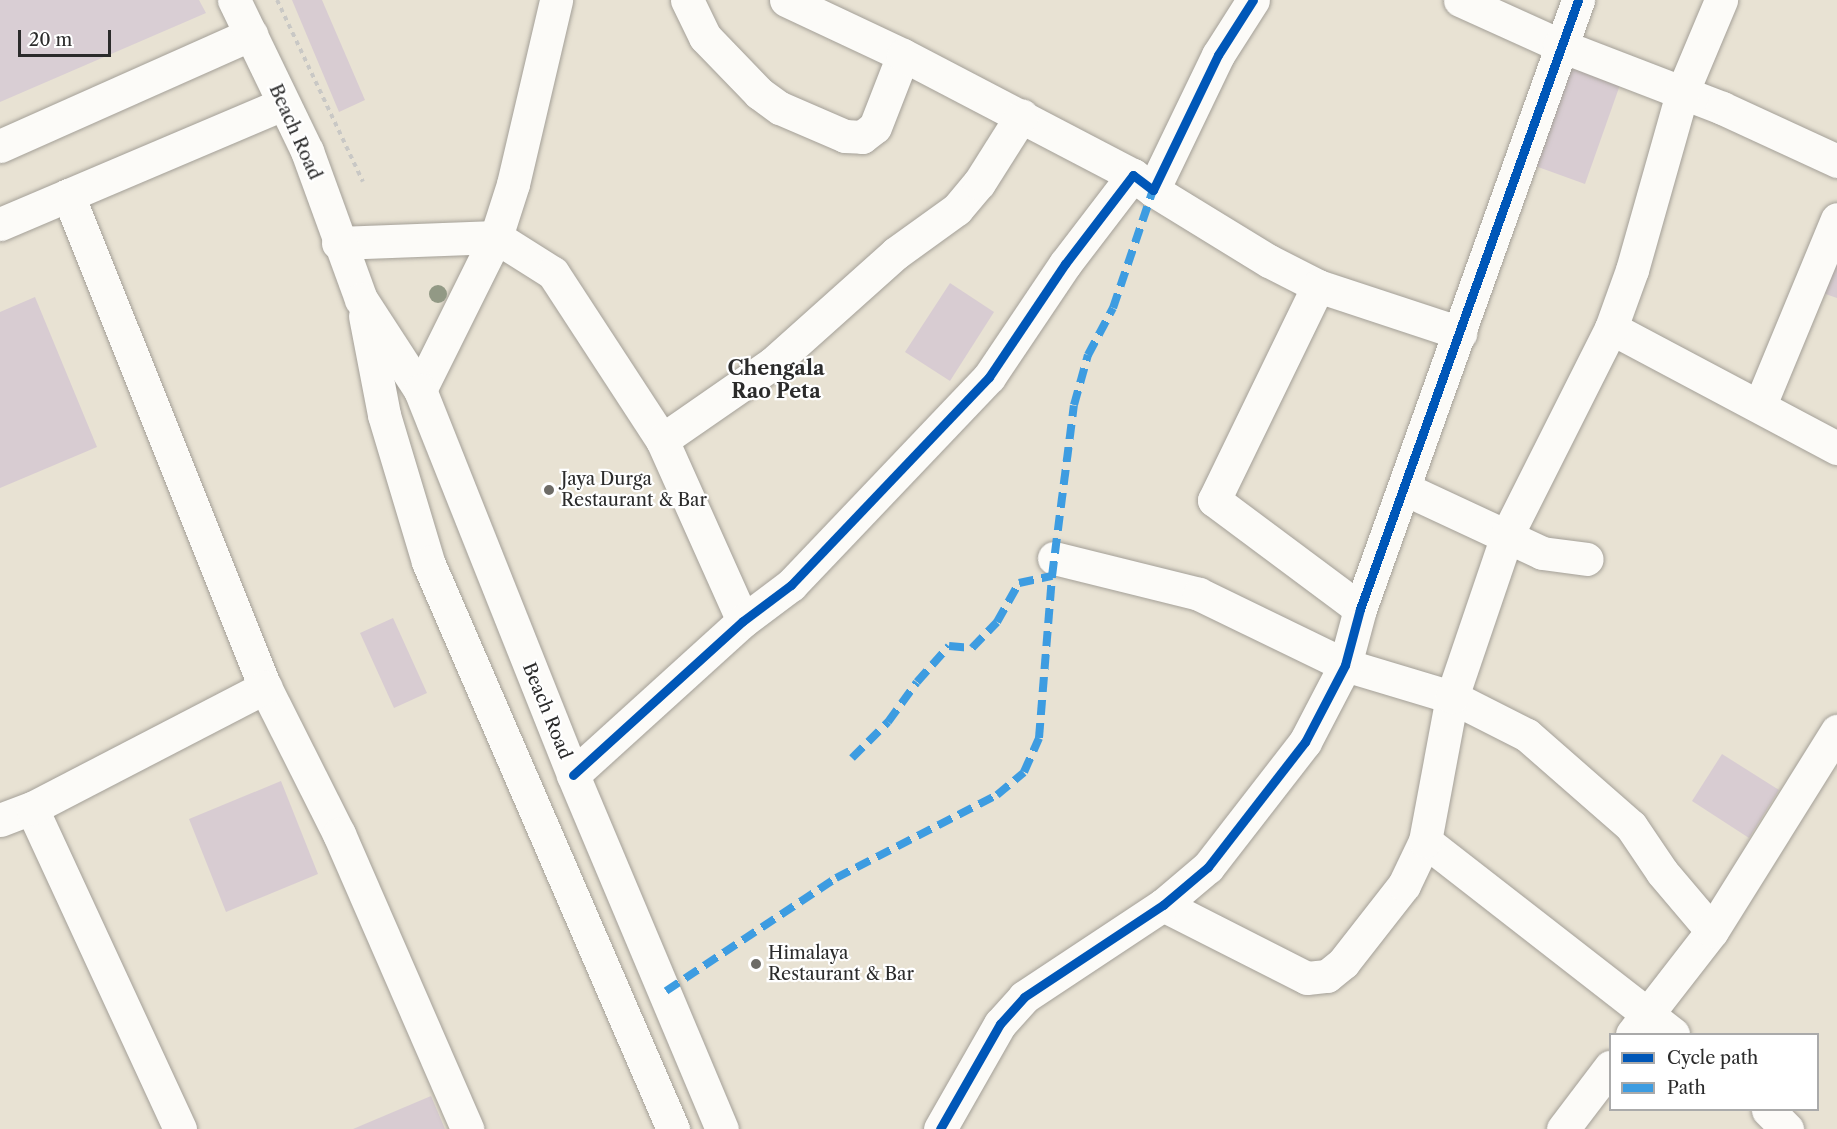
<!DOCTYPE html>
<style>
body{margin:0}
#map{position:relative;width:1837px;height:1129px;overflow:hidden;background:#e8e2d3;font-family:"Libre Caslon Text",serif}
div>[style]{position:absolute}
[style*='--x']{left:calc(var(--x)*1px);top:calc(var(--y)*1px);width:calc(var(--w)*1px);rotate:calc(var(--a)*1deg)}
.industrial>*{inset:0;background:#d9ced4}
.building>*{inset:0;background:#d8ccd2}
.path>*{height:4px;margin-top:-2px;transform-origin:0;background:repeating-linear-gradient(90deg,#c9c8c5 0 4.5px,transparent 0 9px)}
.roads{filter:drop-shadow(0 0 2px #a4a098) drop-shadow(0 0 2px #a4a098)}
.minor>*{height:33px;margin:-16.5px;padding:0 16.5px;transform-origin:16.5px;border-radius:16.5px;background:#fcfbf8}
.major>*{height:33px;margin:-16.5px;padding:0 16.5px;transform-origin:16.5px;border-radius:16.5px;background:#fcfbf8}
.quiet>*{height:8px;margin-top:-4px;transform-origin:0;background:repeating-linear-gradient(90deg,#3d9ce1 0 15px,transparent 0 23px)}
.cycleway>*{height:9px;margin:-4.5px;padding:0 4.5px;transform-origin:4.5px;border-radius:4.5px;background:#0057b8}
.trees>*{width:18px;height:18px;margin:-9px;border-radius:50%;background:#929985}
.dots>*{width:16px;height:16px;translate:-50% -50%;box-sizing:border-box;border:3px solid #fff;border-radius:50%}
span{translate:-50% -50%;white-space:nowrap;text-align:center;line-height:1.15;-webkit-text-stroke:4.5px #fff;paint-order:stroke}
.street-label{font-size:18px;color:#2b2b2b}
.poi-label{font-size:18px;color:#2b2b2b}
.left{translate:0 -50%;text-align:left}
.neighbourhood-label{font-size:20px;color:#2b2b2b;font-weight:700}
.legend{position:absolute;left:1609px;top:1033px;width:210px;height:78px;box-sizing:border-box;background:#fff;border:2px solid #aaa;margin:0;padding:8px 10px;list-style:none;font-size:18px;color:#2b2b2b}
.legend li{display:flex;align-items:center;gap:12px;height:30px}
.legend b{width:30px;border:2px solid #aaa}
.scale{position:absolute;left:18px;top:30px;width:93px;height:27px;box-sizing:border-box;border:3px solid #2b2b2b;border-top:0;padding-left:8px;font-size:18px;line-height:21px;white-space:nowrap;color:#2b2b2b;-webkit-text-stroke:4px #fff;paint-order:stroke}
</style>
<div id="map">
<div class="industrial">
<div style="clip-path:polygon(0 0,199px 0,206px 13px,0 102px)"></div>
</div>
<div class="building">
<div style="clip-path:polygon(292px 0,322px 0,365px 100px,339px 112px)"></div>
<div style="clip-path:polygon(1563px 61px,1621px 82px,1585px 184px,1527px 163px)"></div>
<div style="clip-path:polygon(1837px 239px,1837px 298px,1817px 291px)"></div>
<div style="clip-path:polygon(950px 283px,994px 312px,950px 381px,905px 352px)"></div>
<div style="clip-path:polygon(35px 297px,97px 447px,0 488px,0 312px)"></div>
<div style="clip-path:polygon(393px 618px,427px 693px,394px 708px,360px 633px)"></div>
<div style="clip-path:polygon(1722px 754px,1779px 790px,1749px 838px,1692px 801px)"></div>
<div style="clip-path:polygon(281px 781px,318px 874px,226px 912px,189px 819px)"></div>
<div style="clip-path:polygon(431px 1096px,445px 1129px,353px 1129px)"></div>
</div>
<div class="path">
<div style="--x:277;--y:0;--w:201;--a:64.7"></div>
</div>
<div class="roads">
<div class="minor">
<div style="--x:687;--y:0;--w:41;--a:64.1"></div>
<div style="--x:705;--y:37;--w:78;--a:46"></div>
<div style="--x:759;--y:93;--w:26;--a:36"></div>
<div style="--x:780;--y:108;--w:71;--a:23.3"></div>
<div style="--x:845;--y:136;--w:17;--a:3"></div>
<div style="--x:862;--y:137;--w:16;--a:-38"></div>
<div style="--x:875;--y:127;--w:77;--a:-68.7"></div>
<div style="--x:786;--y:0;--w:129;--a:25.2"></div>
<div style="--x:903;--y:55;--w:259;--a:27.6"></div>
<div style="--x:1460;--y:0;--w:109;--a:24.4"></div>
<div style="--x:1559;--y:45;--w:175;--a:21.1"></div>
<div style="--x:1722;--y:108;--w:127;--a:24.7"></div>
<div style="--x:0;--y:146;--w:275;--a:-24"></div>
<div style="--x:1153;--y:190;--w:136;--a:31.5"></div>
<div style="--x:1269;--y:261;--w:55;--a:27"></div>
<div style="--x:1318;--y:286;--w:150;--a:18.3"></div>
<div style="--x:68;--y:195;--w:530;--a:68.18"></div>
<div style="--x:265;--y:687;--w:165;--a:63.3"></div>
<div style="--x:339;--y:834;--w:322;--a:66.5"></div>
<div style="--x:0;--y:224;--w:307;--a:-23"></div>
<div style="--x:338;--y:243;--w:158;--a:-2.2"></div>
<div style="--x:496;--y:237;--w:67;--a:32.3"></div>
<div style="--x:553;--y:273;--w:199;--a:56.9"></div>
<div style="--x:662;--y:440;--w:198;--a:65.9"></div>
<div style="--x:1318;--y:286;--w:238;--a:115.9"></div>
<div style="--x:1214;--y:500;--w:182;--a:36.7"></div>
<div style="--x:1611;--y:328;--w:256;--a:28"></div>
<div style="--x:420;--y:390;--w:171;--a:-63.6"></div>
<div style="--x:496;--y:237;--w:56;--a:-72.2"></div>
<div style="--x:513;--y:184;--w:189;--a:-76.8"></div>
<div style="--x:1760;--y:405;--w:201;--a:-67.5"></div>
<div style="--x:662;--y:440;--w:135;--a:-34.7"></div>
<div style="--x:773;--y:363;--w:165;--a:-41.8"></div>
<div style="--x:896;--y:253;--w:75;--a:-35.8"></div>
<div style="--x:957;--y:209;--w:34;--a:-50"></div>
<div style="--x:979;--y:183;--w:80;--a:-57.7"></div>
<div style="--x:1405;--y:489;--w:151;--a:25"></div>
<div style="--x:1542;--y:553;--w:45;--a:7.6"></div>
<div style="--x:1054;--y:558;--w:149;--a:13.9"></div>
<div style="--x:1199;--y:594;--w:162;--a:25.9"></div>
<div style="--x:1345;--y:665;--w:112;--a:16.7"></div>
<div style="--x:1452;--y:697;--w:84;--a:26.9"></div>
<div style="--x:1527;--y:735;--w:138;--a:41.2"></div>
<div style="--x:1631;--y:826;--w:55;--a:56"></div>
<div style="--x:1662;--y:872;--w:77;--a:49.7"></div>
<div style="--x:573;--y:775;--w:229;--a:-42.2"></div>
<div style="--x:743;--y:621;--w:60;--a:-36.9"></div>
<div style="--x:791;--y:585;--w:287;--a:-46.4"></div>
<div style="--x:989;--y:377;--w:136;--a:-56.1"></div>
<div style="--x:1065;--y:264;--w:112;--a:-52.6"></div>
<div style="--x:1133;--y:175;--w:25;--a:37"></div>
<div style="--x:1153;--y:190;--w:150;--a:-64.3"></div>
<div style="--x:1218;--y:55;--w:65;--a:-57.5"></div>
<div style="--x:0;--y:820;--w:34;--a:-21"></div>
<div style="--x:1163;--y:905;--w:161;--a:26.9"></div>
<div style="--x:1307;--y:978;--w:20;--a:-6"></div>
<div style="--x:1327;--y:976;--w:21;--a:-39"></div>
<div style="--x:1343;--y:963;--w:99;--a:-52"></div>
<div style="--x:1404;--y:885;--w:49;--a:-64.5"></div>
<div style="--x:1632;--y:1034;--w:130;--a:-52.2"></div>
<div style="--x:1712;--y:931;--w:236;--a:-58"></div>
<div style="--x:1673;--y:1034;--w:314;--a:-142.1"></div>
<div style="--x:1425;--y:841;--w:147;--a:-79.4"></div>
<div style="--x:1452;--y:697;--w:171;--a:-71.2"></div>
<div style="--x:1507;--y:535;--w:232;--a:-63.3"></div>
<div style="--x:1611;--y:328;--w:62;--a:-70.1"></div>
<div style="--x:1632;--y:270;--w:184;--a:-74.2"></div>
<div style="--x:1682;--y:93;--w:101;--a:-67.2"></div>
<div style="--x:1768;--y:1110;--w:27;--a:45"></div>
<div style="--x:180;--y:1129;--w:353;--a:-114.8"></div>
<div style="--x:32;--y:808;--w:263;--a:-27.4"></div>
<div style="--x:940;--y:1129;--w:121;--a:-60.3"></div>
<div style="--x:1000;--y:1024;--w:36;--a:-48"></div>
<div style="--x:1024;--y:997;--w:167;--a:-33.5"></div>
<div style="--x:1163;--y:905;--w:59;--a:-40.2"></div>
<div style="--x:1208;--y:867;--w:158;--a:-52.2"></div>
<div style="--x:1305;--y:742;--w:87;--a:-62.5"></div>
<div style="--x:1345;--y:665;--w:58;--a:-75"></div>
<div style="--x:1360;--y:609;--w:647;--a:-70.3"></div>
<div style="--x:1563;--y:1129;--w:78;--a:-52.8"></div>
</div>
<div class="major">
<div style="--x:234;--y:0;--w:168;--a:64.2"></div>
<div style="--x:307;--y:151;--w:158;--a:70"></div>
<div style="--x:361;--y:299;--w:108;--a:57"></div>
<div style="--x:420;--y:390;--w:414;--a:68.3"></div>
<div style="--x:573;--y:775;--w:384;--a:67.2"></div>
<div style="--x:365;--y:316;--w:101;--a:79.1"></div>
<div style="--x:384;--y:415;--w:153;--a:73.3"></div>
<div style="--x:428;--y:562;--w:618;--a:66.63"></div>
</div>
</div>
<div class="quiet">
<div style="--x:852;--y:758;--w:51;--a:-45"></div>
<div style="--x:888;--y:722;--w:49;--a:-54.1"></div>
<div style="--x:917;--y:682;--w:48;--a:-48.4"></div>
<div style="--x:949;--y:646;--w:23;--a:5"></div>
<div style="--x:972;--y:648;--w:36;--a:-46"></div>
<div style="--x:997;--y:622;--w:45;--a:-60.6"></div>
<div style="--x:1019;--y:583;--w:34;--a:-12"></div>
<div style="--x:666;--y:991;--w:204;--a:-33.6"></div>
<div style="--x:836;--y:878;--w:181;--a:-27.3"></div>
<div style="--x:997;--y:795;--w:35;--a:-40"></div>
<div style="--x:1024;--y:772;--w:37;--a:-66"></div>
<div style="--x:1039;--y:738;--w:163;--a:-85.4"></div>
<div style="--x:1052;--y:576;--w:172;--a:-82.7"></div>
<div style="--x:1074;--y:405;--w:52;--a:-74.4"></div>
<div style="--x:1088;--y:355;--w:53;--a:-62"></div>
<div style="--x:1113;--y:308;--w:125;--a:-71.3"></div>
</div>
<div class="cycleway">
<div style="--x:573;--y:775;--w:229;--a:-42.2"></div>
<div style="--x:743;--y:621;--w:60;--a:-36.9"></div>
<div style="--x:791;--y:585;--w:287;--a:-46.4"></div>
<div style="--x:989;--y:377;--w:136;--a:-56.1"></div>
<div style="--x:1065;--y:264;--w:112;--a:-52.6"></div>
<div style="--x:1133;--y:175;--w:25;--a:37"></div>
<div style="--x:1153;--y:190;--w:150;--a:-64.3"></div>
<div style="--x:1218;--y:55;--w:65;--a:-57.5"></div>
<div style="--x:940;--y:1129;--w:121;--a:-60.3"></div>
<div style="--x:1000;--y:1024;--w:36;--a:-48"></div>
<div style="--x:1024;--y:997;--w:167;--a:-33.5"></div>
<div style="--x:1163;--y:905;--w:59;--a:-40.2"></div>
<div style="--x:1208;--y:867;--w:158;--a:-52.2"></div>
<div style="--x:1305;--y:742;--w:87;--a:-62.5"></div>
<div style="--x:1345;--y:665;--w:58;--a:-75"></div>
<div style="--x:1360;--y:609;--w:647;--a:-70.3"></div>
</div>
<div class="trees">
<div style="left:438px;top:294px"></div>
</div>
<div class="dots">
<div style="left:549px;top:490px;background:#6d6b66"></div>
<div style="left:756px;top:964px;background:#6d6b66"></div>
</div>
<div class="street-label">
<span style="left:295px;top:132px;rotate:66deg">Beach Road</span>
<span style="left:547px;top:711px;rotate:68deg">Beach Road</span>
</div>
<div class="poi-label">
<span class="left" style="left:561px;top:490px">Jaya Durga<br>Restaurant &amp; Bar</span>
<span class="left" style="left:768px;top:964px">Himalaya<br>Restaurant &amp; Bar</span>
</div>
<div class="neighbourhood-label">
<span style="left:776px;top:380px">Chengala<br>Rao Peta</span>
</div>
<ul class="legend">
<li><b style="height:8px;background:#0057b8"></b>Cycle path</li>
<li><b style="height:8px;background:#3d9ce1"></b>Path</li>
</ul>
<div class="scale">20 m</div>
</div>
